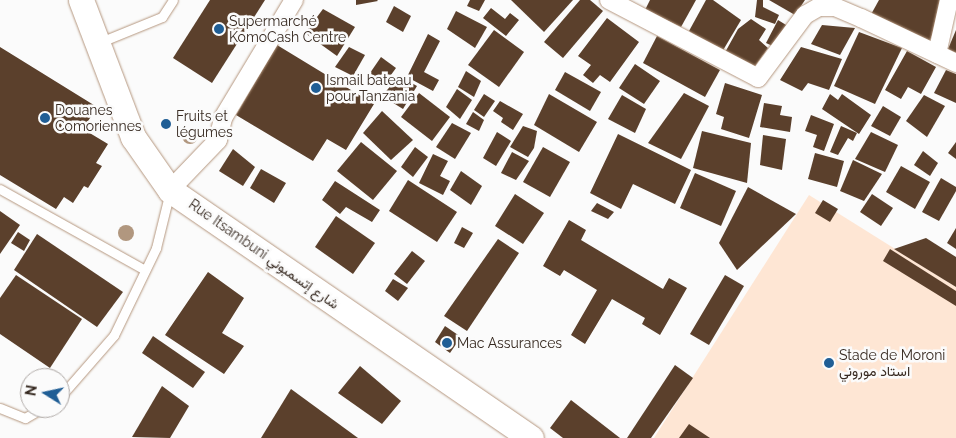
<!DOCTYPE html>
<meta charset="utf-8">
<style>
body{margin:0}
#map{position:relative;width:956px;height:438px;overflow:hidden;background:#fbfbfb;font-family:Raleway,Vazirmatn,sans-serif}
div>[style]{position:absolute}
[style*='--x']{left:calc(var(--x)*1px);top:calc(var(--y)*1px);width:calc(var(--w)*1px);rotate:calc(var(--a)*1deg)}
.green>*{inset:0;background:#fee6d4}
.building>*{inset:0;background:#5b402c}
.roads{filter:drop-shadow(0 0 1px #b5977f) drop-shadow(0 0 1px #b5977f)}
.lane>*{height:9px;margin:-4.5px;padding:0 4.5px;transform-origin:4.5px;border-radius:4.5px;background:#fff}
.street>*{height:18px;margin:-9px;padding:0 9px;transform-origin:9px;border-radius:9px;background:#fff}
.secondary>*{height:25px;margin:-12.5px;padding:0 12.5px;transform-origin:12.5px;border-radius:12.5px;background:#fff}
.trees>*{width:16px;height:16px;margin:-8px;border-radius:50%;background:#b1977f}
.dots>*{width:14px;height:14px;translate:-50% -50%;box-sizing:border-box;border:2px solid #fbfbfb;border-radius:50%}
span{translate:-50% -50%;white-space:nowrap;text-align:center;line-height:1.15;-webkit-text-stroke:5px #fbfbfb;paint-order:stroke}
.poi-label{font-size:14px;color:#372a21}
.left{translate:0 -50%;text-align:left}
.street-label{font-size:14px;color:#372a21}
.north{position:absolute;left:20px;top:368px;width:50px;height:50px;box-sizing:border-box;background:#fbfbfb;border:1px solid #ada7a4;border-radius:50%;rotate:280deg;font-size:14px;font-weight:700;line-height:20px;text-align:center;color:#372a21}
.north::after{content:'';display:block;margin:auto;width:18px;height:22px;background:#205e95;clip-path:polygon(50% 0,100% 100%,50% 72%,0 100%)}
</style>
<div id="map">
<div class="green">
<div style="clip-path:polygon(809px 195px,956px 287px,956px 438px,654px 438px)"></div>
</div>
<div class="building">
<div style="clip-path:polygon(210px 0,265px 0,212px 83px,173px 58px)"></div>
<div style="clip-path:polygon(356px 0,377px 0,378px 1px,356px 5px)"></div>
<div style="clip-path:polygon(470px 0,485px 0,479px 11px,467px 6px)"></div>
<div style="clip-path:polygon(511px 0,573px 0,544px 32px)"></div>
<div style="clip-path:polygon(580px 0,590px 0,603px 11px,563px 58px,544px 42px)"></div>
<div style="clip-path:polygon(650px 0,696px 0,681px 27px,645px 10px)"></div>
<div style="clip-path:polygon(706px 0,713px 0,741px 20px,722px 52px,689px 31px)"></div>
<div style="clip-path:polygon(757px 0,763px 0,763px 7px,779px 15px,775px 24px,755px 17px)"></div>
<div style="clip-path:polygon(769px 0,805px 0,795px 15px)"></div>
<div style="clip-path:polygon(879px 0,945px 0,928px 46px,869px 18px)"></div>
<div style="clip-path:polygon(394px 6px,411px 16px,403px 32px,386px 22px)"></div>
<div style="clip-path:polygon(491px 8px,505px 19px,510px 13px,519px 20px,506px 36px,483px 18px)"></div>
<div style="clip-path:polygon(323px 9px,355px 27px,337px 56px,305px 33px)"></div>
<div style="clip-path:polygon(456px 11px,487px 27px,475px 48px,447px 29px)"></div>
<div style="clip-path:polygon(607px 18px,639px 42px,610px 82px,600px 75px,593px 83px,583px 75px,591px 65px,578px 56px)"></div>
<div style="clip-path:polygon(751px 19px,766px 29px,759px 40px,768px 48px,753px 69px,723px 56px,738px 29px)"></div>
<div style="clip-path:polygon(778px 20px,791px 28px,777px 48px,766px 43px)"></div>
<div style="clip-path:polygon(822px 25px,855px 28px,840px 55px,811px 44px)"></div>
<div style="clip-path:polygon(494px 30px,524px 52px,499px 87px,468px 65px)"></div>
<div style="clip-path:polygon(956px 30px,956px 53px,948px 49px)"></div>
<div style="clip-path:polygon(859px 32px,902px 48px,875px 104px,834px 86px)"></div>
<div style="clip-path:polygon(428px 34px,440px 41px,424px 72px,439px 80px,433px 91px,407px 77px)"></div>
<div style="clip-path:polygon(657px 36px,720px 70px,705px 97px,643px 63px)"></div>
<div style="clip-path:polygon(277px 45px,374px 104px,346px 150px,327px 139px,313px 161px,236px 115px)"></div>
<div style="clip-path:polygon(0 47px,97px 107px,83px 129px,108px 144px,96px 163px,102px 166px,88px 188px,84px 186px,73px 203px,64px 197px,56px 209px,0 175px)"></div>
<div style="clip-path:polygon(349px 47px,365px 55px,353px 76px,335px 67px)"></div>
<div style="clip-path:polygon(801px 47px,842px 59px,829px 90px,808px 83px,802px 91px,780px 80px)"></div>
<div style="clip-path:polygon(907px 51px,936px 67px,921px 94px,908px 87px,901px 99px,885px 90px)"></div>
<div style="clip-path:polygon(381px 57px,396px 68px,383px 86px,370px 73px)"></div>
<div style="clip-path:polygon(635px 64px,660px 81px,644px 104px,619px 88px)"></div>
<div style="clip-path:polygon(946px 70px,956px 74px,956px 103px,934px 93px)"></div>
<div style="clip-path:polygon(466px 71px,481px 81px,474px 97px,458px 87px)"></div>
<div style="clip-path:polygon(565px 72px,601px 92px,590px 111px,555px 90px)"></div>
<div style="clip-path:polygon(399px 76px,417px 86px,403px 109px,382px 96px)"></div>
<div style="clip-path:polygon(725px 83px,762px 95px,749px 138px,721px 129px,724px 117px,716px 114px)"></div>
<div style="clip-path:polygon(457px 89px,472px 100px,460px 119px,446px 107px)"></div>
<div style="clip-path:polygon(419px 93px,450px 117px,432px 141px,401px 117px)"></div>
<div style="clip-path:polygon(684px 93px,709px 106px,681px 159px,648px 143px)"></div>
<div style="clip-path:polygon(484px 94px,495px 101px,484px 117px,474px 110px)"></div>
<div style="clip-path:polygon(549px 94px,597px 122px,579px 152px,534px 125px)"></div>
<div style="clip-path:polygon(830px 94px,838px 100px,842px 94px,871px 115px,859px 134px,822px 109px)"></div>
<div style="clip-path:polygon(622px 95px,646px 109px,635px 133px,608px 119px)"></div>
<div style="clip-path:polygon(924px 95px,945px 106px,927px 137px,906px 121px)"></div>
<div style="clip-path:polygon(500px 101px,523px 114px,513px 130px,501px 122px,503px 118px,493px 111px)"></div>
<div style="clip-path:polygon(764px 103px,782px 106px,780px 115px,792px 117px,790px 132px,760px 127px)"></div>
<div style="clip-path:polygon(883px 106px,901px 117px,890px 136px,871px 126px)"></div>
<div style="clip-path:polygon(382px 111px,413px 140px,391px 160px,363px 133px)"></div>
<div style="clip-path:polygon(473px 112px,484px 120px,479px 131px,466px 124px)"></div>
<div style="clip-path:polygon(811px 115px,834px 124px,824px 151px,813px 147px,817px 135px,805px 131px)"></div>
<div style="clip-path:polygon(452px 123px,471px 133px,455px 159px,436px 147px)"></div>
<div style="clip-path:polygon(523px 126px,537px 131px,534px 148px,528px 157px,510px 147px)"></div>
<div style="clip-path:polygon(841px 126px,857px 133px,853px 141px,848px 138px,838px 155px,830px 152px)"></div>
<div style="clip-path:polygon(702px 131px,751px 143px,747px 183px,693px 168px)"></div>
<div style="clip-path:polygon(497px 132px,511px 141px,496px 166px,483px 158px)"></div>
<div style="clip-path:polygon(871px 132px,898px 145px,885px 172px,855px 159px)"></div>
<div style="clip-path:polygon(618px 134px,691px 170px,675px 204px,633px 184px,621px 209px,590px 193px)"></div>
<div style="clip-path:polygon(763px 135px,786px 139px,782px 170px,760px 165px)"></div>
<div style="clip-path:polygon(361px 142px,397px 171px,373px 200px,337px 171px)"></div>
<div style="clip-path:polygon(956px 142px,956px 159px,948px 153px)"></div>
<div style="clip-path:polygon(415px 147px,428px 157px,413px 177px,401px 167px)"></div>
<div style="clip-path:polygon(543px 147px,570px 162px,550px 197px,523px 182px)"></div>
<div style="clip-path:polygon(233px 149px,255px 167px,243px 186px,219px 171px)"></div>
<div style="clip-path:polygon(923px 151px,938px 163px,930px 176px,914px 165px)"></div>
<div style="clip-path:polygon(512px 152px,529px 161px,516px 180px,501px 173px)"></div>
<div style="clip-path:polygon(815px 153px,844px 161px,837px 187px,808px 179px)"></div>
<div style="clip-path:polygon(433px 154px,448px 161px,440px 176px,450px 181px,443px 195px,419px 183px)"></div>
<div style="clip-path:polygon(853px 160px,882px 174px,864px 201px,840px 191px)"></div>
<div style="clip-path:polygon(901px 166px,930px 182px,915px 209px,886px 192px)"></div>
<div style="clip-path:polygon(261px 169px,286px 183px,274px 203px,250px 188px)"></div>
<div style="clip-path:polygon(461px 171px,482px 186px,471px 205px,450px 190px)"></div>
<div style="clip-path:polygon(695px 173px,736px 191px,721px 226px,680px 208px)"></div>
<div style="clip-path:polygon(941px 178px,956px 187px,956px 191px,939px 221px,922px 212px)"></div>
<div style="clip-path:polygon(408px 180px,457px 212px,437px 242px,389px 211px)"></div>
<div style="clip-path:polygon(335px 181px,380px 210px,372px 222px,346px 207px,340px 214px,322px 200px)"></div>
<div style="clip-path:polygon(748px 187px,796px 214px,737px 270px,719px 243px)"></div>
<div style="clip-path:polygon(515px 194px,544px 213px,523px 244px,495px 226px)"></div>
<div style="clip-path:polygon(872px 194px,893px 208px,881px 226px,860px 212px)"></div>
<div style="clip-path:polygon(823px 200px,838px 209px,830px 222px,815px 213px)"></div>
<div style="clip-path:polygon(597px 203px,614px 212px,608px 219px,591px 211px)"></div>
<div style="clip-path:polygon(0 211px,20px 225px,0 254px)"></div>
<div style="clip-path:polygon(336px 216px,375px 243px,353px 274px,315px 247px)"></div>
<div style="clip-path:polygon(569px 220px,586px 230px,581px 240px,663px 289px,669px 278px,687px 288px,660px 335px,642px 324px,645px 318px,612px 299px,585px 344px,571px 335px,597px 290px,564px 270px,560px 276px,543px 266px)"></div>
<div style="clip-path:polygon(462px 227px,473px 233px,464px 248px,454px 243px)"></div>
<div style="clip-path:polygon(956px 228px,956px 249px,947px 243px)"></div>
<div style="clip-path:polygon(18px 232px,30px 240px,24px 251px,11px 243px)"></div>
<div style="clip-path:polygon(37px 234px,123px 292px,97px 327px,14px 270px)"></div>
<div style="clip-path:polygon(926px 238px,956px 257px,956px 287px,894px 249px)"></div>
<div style="clip-path:polygon(498px 239px,519px 253px,467px 331px,444px 316px)"></div>
<div style="clip-path:polygon(890px 249px,956px 291px,956px 306px,883px 261px)"></div>
<div style="clip-path:polygon(412px 251px,425px 261px,407px 284px,394px 274px)"></div>
<div style="clip-path:polygon(208px 272px,244px 298px,222px 333px,244px 346px,224px 374px,165px 335px)"></div>
<div style="clip-path:polygon(16px 275px,82px 319px,50px 368px,0 334px,0 298px)"></div>
<div style="clip-path:polygon(725px 275px,744px 286px,709px 345px,690px 334px)"></div>
<div style="clip-path:polygon(393px 279px,408px 288px,398px 301px,385px 291px)"></div>
<div style="clip-path:polygon(445px 326px,461px 337px,450px 353px,435px 342px)"></div>
<div style="clip-path:polygon(153px 336px,205px 372px,193px 388px,142px 353px)"></div>
<div style="clip-path:polygon(675px 365px,693px 378px,651px 438px,627px 438px)"></div>
<div style="clip-path:polygon(360px 366px,401px 401px,382px 424px,338px 393px)"></div>
<div style="clip-path:polygon(162px 386px,189px 406px,170px 438px,132px 437px)"></div>
<div style="clip-path:polygon(291px 389px,358px 438px,261px 438px)"></div>
<div style="clip-path:polygon(571px 400px,620px 438px,563px 438px,550px 428px)"></div>
<div style="clip-path:polygon(689px 424px,710px 438px,679px 438px)"></div>
</div>
<div class="roads">
<div class="lane">
<div style="--x:98;--y:43;--w:69;--a:-22.1"></div>
<div style="--x:162;--y:17;--w:20;--a:-57"></div>
<div style="--x:0;--y:189;--w:166;--a:29.2"></div>
<div style="--x:60;--y:397;--w:82;--a:-48.9"></div>
<div style="--x:114;--y:335;--w:97;--a:-64.2"></div>
<div style="--x:156;--y:248;--w:59;--a:-76.2"></div>
<div style="--x:0;--y:408;--w:27;--a:22"></div>
<div style="--x:25;--y:418;--w:20;--a:-30"></div>
</div>
<div class="street">
<div style="--x:609;--y:0;--w:168;--a:27.6"></div>
<div style="--x:758;--y:78;--w:79;--a:-53.3"></div>
<div style="--x:805;--y:15;--w:16;--a:-30"></div>
<div style="--x:819;--y:7;--w:16;--a:0"></div>
<div style="--x:835;--y:7;--w:28;--a:23"></div>
<div style="--x:861;--y:18;--w:105;--a:25.3"></div>
<div style="--x:937;--y:54;--w:55;--a:-77.5"></div>
<div style="--x:170;--y:190;--w:69;--a:-46.2"></div>
<div style="--x:218;--y:140;--w:23;--a:-77"></div>
<div style="--x:223;--y:118;--w:138;--a:-59"></div>
</div>
<div class="secondary">
<div style="--x:81;--y:0;--w:147;--a:69.2"></div>
<div style="--x:133;--y:137;--w:65;--a:55.1"></div>
<div style="--x:170;--y:190;--w:438;--a:34.5"></div>
</div>
</div>
<div class="trees">
<div style="left:190px;top:136px"></div>
<div style="left:126px;top:233px"></div>
</div>
<div class="dots">
<div style="left:219px;top:29px;background:#205e95"></div>
<div style="left:316px;top:88px;background:#205e95"></div>
<div style="left:45px;top:118px;background:#205e95"></div>
<div style="left:166px;top:124px;background:#205e95"></div>
<div style="left:447px;top:343px;background:#205e95"></div>
<div style="left:829px;top:363px;background:#205e95"></div>
</div>
<div class="poi-label">
<span class="left" style="left:229px;top:29px">Supermarché<br>KomoCash Centre</span>
<span class="left" style="left:326px;top:88px">Ismail bateau<br>pour Tanzania</span>
<span class="left" style="left:55px;top:118px">Douanes<br>Comoriennes</span>
<span class="left" style="left:176px;top:124px">Fruits et<br>légumes</span>
<span class="left" style="left:457px;top:343px">Mac Assurances</span>
<span class="left" style="left:839px;top:363px">Stade de Moroni<br>استاد موروني</span>
</div>
<div class="street-label">
<span style="left:264px;top:254px;rotate:35deg">Rue Itsambuni شارع إتسمبوني</span>
</div>
<div class="north">N</div>
</div>
